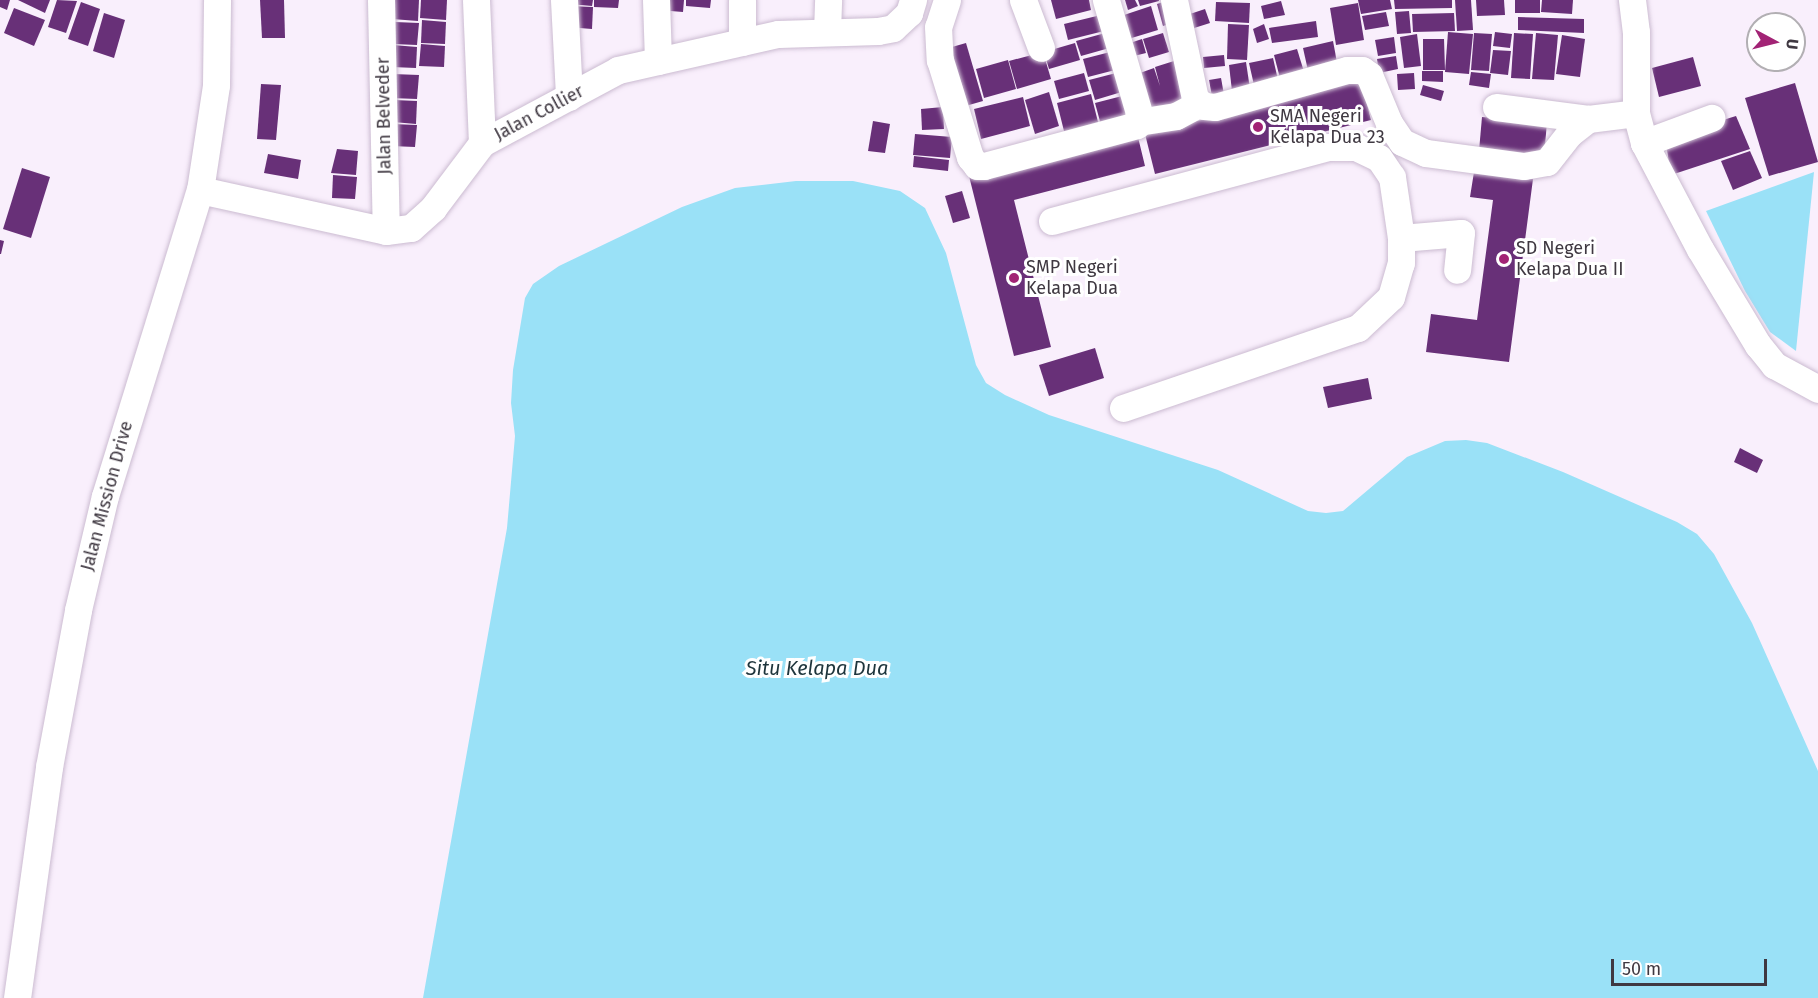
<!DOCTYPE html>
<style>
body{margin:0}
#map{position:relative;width:1818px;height:998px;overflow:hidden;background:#f9effc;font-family:"Fira Sans",sans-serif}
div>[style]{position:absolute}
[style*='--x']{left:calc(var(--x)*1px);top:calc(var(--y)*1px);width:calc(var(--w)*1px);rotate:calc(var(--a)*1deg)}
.water>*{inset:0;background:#9ae1f7}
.building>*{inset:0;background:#683078}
.roads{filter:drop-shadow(0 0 2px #cbbbd1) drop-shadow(0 0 2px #cbbbd1)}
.minor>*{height:27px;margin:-13.5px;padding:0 13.5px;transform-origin:13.5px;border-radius:13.5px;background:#fff}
.dots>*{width:16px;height:16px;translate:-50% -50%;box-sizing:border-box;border:3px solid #fff;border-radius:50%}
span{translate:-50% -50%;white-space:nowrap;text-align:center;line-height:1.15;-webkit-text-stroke:6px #fff;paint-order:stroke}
.street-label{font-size:18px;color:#3f3841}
.poi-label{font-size:18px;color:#3f3841}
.left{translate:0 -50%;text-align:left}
.water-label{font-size:20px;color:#1e353c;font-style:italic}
.north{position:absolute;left:1746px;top:12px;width:60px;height:60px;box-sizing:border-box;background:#fff;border:2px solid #b2afb3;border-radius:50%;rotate:97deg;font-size:16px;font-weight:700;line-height:24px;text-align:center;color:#3f3841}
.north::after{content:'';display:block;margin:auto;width:21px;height:27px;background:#a22375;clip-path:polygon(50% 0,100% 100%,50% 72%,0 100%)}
.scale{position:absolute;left:1611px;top:959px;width:156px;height:27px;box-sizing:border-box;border:3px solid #3f3841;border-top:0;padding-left:8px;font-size:18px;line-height:21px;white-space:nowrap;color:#3f3841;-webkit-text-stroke:4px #fff;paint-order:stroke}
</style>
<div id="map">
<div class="water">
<div style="clip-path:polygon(1814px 172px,1796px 351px,1770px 332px,1745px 291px,1706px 211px)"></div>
<div style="clip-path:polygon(796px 181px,853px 181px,900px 191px,925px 208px,946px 253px,976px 365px,986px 383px,1005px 395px,1049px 415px,1218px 470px,1308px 511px,1326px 513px,1343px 511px,1407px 457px,1445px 441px,1466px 440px,1487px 443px,1563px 472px,1677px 522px,1697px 534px,1714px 554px,1752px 623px,1818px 771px,1818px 998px,423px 998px,507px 528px,515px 436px,511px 403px,513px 370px,525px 298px,533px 284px,559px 266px,682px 207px,735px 188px)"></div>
</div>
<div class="building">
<div style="clip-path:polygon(0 0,10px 0,7px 10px,0 7px)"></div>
<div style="clip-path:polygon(18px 0,50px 0,45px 13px)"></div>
<div style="clip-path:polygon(57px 0,77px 1px,66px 33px,48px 27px)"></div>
<div style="clip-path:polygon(260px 0,284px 0,285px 38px,262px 38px)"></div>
<div style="clip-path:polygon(393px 0,419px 0,418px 21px,392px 19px)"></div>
<div style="clip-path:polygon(421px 0,447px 0,446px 20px,420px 18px)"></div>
<div style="clip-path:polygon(569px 0,593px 0,592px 6px,569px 4px)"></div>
<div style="clip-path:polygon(594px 0,619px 0,618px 8px,594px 7px)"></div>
<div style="clip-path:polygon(659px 0,684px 0,683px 12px,658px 10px)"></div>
<div style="clip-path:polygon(686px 0,711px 0,710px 8px,686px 6px)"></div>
<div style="clip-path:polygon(1051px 0,1089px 0,1091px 10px,1056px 19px)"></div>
<div style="clip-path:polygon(1125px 0,1135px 0,1138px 6px,1128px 10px)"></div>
<div style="clip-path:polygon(1138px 0,1159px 0,1159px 1px,1140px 6px)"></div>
<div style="clip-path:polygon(1169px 0,1175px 22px,1163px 26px,1157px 4px)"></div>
<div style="clip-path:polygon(1358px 0,1390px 0,1392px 9px,1361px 14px)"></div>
<div style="clip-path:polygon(1394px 0,1452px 0,1452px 8px,1395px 9px)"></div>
<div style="clip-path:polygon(1455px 0,1471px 0,1473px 30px,1457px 31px)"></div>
<div style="clip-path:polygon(1476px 0,1504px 0,1505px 15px,1477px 16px)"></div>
<div style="clip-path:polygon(1515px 0,1540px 0,1540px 13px,1515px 13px)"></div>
<div style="clip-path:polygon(1542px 0,1573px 0,1572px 14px,1541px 12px)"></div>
<div style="clip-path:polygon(1281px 1px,1285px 15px,1264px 19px,1261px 6px)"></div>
<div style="clip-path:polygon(81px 2px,100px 9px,88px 46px,68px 39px)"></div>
<div style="clip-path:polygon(1216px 2px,1250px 3px,1249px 23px,1215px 21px)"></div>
<div style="clip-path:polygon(1358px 3px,1364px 40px,1336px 45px,1330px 8px)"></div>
<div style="clip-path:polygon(569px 6px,593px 7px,592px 29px,567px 27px)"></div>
<div style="clip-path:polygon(1151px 6px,1158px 30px,1125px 40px,1118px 17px)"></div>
<div style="clip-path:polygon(14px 8px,45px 20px,34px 46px,4px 33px)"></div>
<div style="clip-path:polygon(1205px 9px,1210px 23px,1191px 29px,1187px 15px)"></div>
<div style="clip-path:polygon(1409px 11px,1411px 33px,1397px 34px,1395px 12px)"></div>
<div style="clip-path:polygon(1386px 12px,1389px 26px,1365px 30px,1362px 16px)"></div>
<div style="clip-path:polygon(104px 13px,125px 20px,114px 58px,93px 51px)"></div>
<div style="clip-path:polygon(1454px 13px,1455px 31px,1413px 32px,1412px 14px)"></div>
<div style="clip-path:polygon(1105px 14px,1108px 30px,1068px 40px,1064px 24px)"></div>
<div style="clip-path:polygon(1518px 17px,1584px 19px,1584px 33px,1518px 30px)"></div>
<div style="clip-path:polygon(422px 20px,446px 22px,445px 44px,421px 43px)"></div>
<div style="clip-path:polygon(1316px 21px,1318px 37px,1272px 43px,1269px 28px)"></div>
<div style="clip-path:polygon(395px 22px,419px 23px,417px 45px,393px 44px)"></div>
<div style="clip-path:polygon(1228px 24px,1249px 25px,1247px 60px,1227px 59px)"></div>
<div style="clip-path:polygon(1264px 24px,1269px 39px,1257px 43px,1253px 29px)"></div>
<div style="clip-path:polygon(1109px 32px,1113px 47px,1081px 56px,1076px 41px)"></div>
<div style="clip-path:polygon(1448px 32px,1473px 34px,1469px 74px,1445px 72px)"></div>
<div style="clip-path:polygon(1495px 32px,1512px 34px,1510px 48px,1493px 46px)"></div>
<div style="clip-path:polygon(1163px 33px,1169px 52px,1149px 58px,1143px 39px)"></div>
<div style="clip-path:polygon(1474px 33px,1492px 34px,1489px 71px,1471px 70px)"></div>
<div style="clip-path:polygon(1514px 33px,1533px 34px,1530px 79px,1511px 78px)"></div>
<div style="clip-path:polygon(1536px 33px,1558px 35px,1554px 80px,1532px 79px)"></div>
<div style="clip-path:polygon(1417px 34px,1421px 66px,1404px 68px,1400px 37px)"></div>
<div style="clip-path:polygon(1562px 35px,1585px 39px,1580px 77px,1556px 74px)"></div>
<div style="clip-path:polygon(1394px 37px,1396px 53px,1378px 56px,1375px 40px)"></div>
<div style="clip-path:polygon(1142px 39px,1146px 53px,1134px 56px,1130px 43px)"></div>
<div style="clip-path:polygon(1423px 39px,1444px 39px,1445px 70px,1423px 70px)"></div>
<div style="clip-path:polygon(1333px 41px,1338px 68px,1309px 75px,1303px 48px)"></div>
<div style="clip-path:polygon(966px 43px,983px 101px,962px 107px,945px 49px)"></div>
<div style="clip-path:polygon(1075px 43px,1080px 60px,1049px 69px,1044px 52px)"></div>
<div style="clip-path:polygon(421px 44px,445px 46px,444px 67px,419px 66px)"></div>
<div style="clip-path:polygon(393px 45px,417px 47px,416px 68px,392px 67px)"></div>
<div style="clip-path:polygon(1297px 49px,1305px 75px,1281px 82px,1274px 55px)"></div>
<div style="clip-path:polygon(1493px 50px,1511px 51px,1508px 75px,1490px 73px)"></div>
<div style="clip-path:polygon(1114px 51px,1119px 69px,1088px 77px,1083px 59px)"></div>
<div style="clip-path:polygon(1043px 52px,1051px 79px,1017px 89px,1009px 61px)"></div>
<div style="clip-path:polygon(1224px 55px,1225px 66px,1204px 68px,1203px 57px)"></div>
<div style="clip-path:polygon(1396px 56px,1398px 69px,1379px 73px,1377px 59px)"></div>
<div style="clip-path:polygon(1693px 57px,1701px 86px,1659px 97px,1652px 68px)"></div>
<div style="clip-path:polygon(1273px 58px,1278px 80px,1254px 85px,1249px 63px)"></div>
<div style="clip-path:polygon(1008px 60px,1016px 89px,984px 98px,976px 69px)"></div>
<div style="clip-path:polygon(1174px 61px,1187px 105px,1153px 115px,1140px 73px,1154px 68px,1160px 86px,1155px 67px)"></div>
<div style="clip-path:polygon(1246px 62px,1250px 89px,1232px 91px,1229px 65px)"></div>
<div style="clip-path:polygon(1422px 71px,1443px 71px,1443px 82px,1422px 81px)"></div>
<div style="clip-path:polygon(1120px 72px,1125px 91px,1095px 100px,1089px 80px)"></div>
<div style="clip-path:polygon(1471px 72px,1491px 74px,1489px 88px,1469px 85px)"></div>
<div style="clip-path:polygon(1084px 73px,1089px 91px,1059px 99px,1054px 81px)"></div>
<div style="clip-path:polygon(1414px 73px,1415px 89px,1398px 90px,1397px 74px)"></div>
<div style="clip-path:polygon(393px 74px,419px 75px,417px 99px,391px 98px)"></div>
<div style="clip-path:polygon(1221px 78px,1225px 100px,1213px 102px,1209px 80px)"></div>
<div style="clip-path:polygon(1361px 80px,1371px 120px,1155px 174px,1145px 134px)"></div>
<div style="clip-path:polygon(1795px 83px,1818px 162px,1769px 176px,1745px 98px)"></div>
<div style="clip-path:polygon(261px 84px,281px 85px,276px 140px,257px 139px)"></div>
<div style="clip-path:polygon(1423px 85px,1444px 91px,1441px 101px,1420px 95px)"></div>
<div style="clip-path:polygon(1049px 92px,1059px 126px,1035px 134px,1025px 100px)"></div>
<div style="clip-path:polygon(1091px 94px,1099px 126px,1065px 135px,1057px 103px)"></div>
<div style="clip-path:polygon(1126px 95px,1132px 118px,1101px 125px,1095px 103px)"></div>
<div style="clip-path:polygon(1023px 97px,1030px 126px,981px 139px,974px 109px)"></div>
<div style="clip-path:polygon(394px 100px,417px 101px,416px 124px,393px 122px)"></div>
<div style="clip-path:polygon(943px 107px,944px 129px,922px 130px,921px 109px)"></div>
<div style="clip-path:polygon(1736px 116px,1750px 149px,1671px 175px,1665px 138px)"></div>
<div style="clip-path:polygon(1482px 117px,1547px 122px,1544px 157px,1479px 151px)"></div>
<div style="clip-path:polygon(873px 121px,890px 124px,885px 153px,868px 151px)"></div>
<div style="clip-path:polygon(392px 124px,417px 125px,415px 147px,391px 146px)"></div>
<div style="clip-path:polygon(1137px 133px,1145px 166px,1014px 200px,1051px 347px,1014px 356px,969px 176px)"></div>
<div style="clip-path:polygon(915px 134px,952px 137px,950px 158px,913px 155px)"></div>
<div style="clip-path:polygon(337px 149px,358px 151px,356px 175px,331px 173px)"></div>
<div style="clip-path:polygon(1750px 151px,1762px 178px,1733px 190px,1721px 161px)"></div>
<div style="clip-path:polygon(268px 154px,301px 160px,298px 179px,264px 173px)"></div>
<div style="clip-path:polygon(914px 156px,949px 160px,948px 171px,913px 167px)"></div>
<div style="clip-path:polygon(22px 168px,50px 177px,31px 238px,3px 229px)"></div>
<div style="clip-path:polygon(1474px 172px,1533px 179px,1509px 362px,1426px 352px,1431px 314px,1477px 320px,1493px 200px,1470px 197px)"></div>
<div style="clip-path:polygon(333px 175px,357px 177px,355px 199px,332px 198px)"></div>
<div style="clip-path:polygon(962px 191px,970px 218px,953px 223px,945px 196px)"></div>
<div style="clip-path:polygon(0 240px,4px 241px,1px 254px,0 254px)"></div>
<div style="clip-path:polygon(1095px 348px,1104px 378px,1049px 396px,1039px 365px)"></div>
<div style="clip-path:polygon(1368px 378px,1372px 399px,1328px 408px,1323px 387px)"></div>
<div style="clip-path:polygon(1740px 448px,1763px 460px,1757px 473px,1734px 462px)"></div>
</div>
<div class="roads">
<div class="minor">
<div style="--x:381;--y:0;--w:231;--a:88.8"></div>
<div style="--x:476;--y:0;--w:143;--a:87.6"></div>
<div style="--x:564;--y:0;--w:97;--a:87"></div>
<div style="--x:656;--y:0;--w:61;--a:88.1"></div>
<div style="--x:742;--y:0;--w:42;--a:90"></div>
<div style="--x:947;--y:0;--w:28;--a:108"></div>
<div style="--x:938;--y:27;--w:33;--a:87"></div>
<div style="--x:940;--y:60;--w:102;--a:72.8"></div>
<div style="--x:970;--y:157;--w:11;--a:52"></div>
<div style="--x:977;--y:166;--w:7;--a:0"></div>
<div style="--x:984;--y:166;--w:158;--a:-15"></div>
<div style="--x:1137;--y:125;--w:12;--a:-81"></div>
<div style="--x:1139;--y:113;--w:118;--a:-106.3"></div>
<div style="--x:1023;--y:0;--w:51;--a:69.4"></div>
<div style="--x:1174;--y:0;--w:101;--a:78"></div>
<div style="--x:1195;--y:99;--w:11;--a:38"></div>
<div style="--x:1204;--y:106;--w:11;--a:5"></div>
<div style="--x:1215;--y:107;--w:137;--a:-15.7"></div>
<div style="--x:1347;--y:70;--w:15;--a:0"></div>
<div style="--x:1362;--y:70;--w:9;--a:36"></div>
<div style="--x:1369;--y:75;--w:52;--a:67.4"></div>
<div style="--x:1389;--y:123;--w:23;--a:56"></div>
<div style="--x:1402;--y:142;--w:26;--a:25"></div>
<div style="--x:1426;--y:153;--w:99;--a:7.6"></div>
<div style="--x:1524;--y:166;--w:23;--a:-10"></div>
<div style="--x:1547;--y:162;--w:37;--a:-52"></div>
<div style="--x:1570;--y:133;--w:23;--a:-38"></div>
<div style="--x:1588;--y:119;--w:48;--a:-7.1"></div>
<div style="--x:1632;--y:0;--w:32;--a:83"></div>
<div style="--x:1636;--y:32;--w:81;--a:90"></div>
<div style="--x:1636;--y:113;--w:31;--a:75"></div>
<div style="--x:1644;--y:143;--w:120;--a:62.2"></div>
<div style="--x:1700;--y:249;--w:112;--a:58.9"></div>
<div style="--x:1758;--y:345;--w:26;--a:51"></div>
<div style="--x:1774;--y:365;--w:50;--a:28.6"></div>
<div style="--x:827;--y:32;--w:32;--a:-88"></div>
<div style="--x:1496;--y:107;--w:93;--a:7.4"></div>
<div style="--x:1138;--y:122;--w:38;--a:-9"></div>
<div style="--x:1176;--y:116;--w:26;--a:-28"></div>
<div style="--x:1644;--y:143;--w:72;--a:-20.5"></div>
<div style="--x:200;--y:190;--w:190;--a:12.4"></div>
<div style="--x:386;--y:231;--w:25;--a:-7"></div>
<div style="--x:411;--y:228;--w:30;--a:-42"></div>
<div style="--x:433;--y:208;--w:81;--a:-53"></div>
<div style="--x:482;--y:143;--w:154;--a:-28.2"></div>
<div style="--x:618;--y:70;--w:164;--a:-12.7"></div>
<div style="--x:778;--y:34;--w:100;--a:-1.7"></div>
<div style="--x:878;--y:31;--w:15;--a:-11"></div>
<div style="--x:893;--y:28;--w:22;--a:-43"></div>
<div style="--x:909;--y:13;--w:14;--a:-73"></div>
<div style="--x:1052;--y:221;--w:287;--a:-15"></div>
<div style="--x:1329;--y:147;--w:27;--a:0"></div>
<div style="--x:1356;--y:147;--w:25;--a:26"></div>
<div style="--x:1379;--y:158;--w:23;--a:56"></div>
<div style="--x:1392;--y:177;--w:62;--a:81.6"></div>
<div style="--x:1123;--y:408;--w:248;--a:-18.8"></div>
<div style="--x:1358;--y:328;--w:45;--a:-43.2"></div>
<div style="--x:1391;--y:297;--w:35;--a:-74"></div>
<div style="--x:1401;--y:263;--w:25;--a:-90"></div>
<div style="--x:1401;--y:238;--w:60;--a:-4.8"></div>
<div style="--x:1461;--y:233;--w:37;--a:96"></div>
<div style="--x:17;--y:998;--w:233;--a:-82.1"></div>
<div style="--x:49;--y:767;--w:160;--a:-79.5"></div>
<div style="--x:78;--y:610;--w:117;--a:-76.7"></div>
<div style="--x:105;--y:496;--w:320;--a:-72.8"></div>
<div style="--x:200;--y:190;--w:106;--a:-81.3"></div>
<div style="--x:216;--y:85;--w:85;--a:-89.3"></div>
</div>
</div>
<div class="dots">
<div style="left:1258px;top:127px;background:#a22375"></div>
<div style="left:1504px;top:259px;background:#a22375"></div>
<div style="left:1014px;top:278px;background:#a22375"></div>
</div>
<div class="street-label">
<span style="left:539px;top:113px;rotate:-28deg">Jalan Collier</span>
<span style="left:384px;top:116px;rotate:-91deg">Jalan Belveder</span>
<span style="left:107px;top:496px;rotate:-75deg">Jalan Mission Drive</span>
</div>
<div class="poi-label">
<span class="left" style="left:1270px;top:127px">SMA Negeri<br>Kelapa Dua 23</span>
<span class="left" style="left:1516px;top:259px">SD Negeri<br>Kelapa Dua II</span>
<span class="left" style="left:1026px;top:278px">SMP Negeri<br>Kelapa Dua</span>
</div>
<div class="water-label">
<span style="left:817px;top:668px">Situ Kelapa Dua</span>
</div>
<div class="north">U</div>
<div class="scale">50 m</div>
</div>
